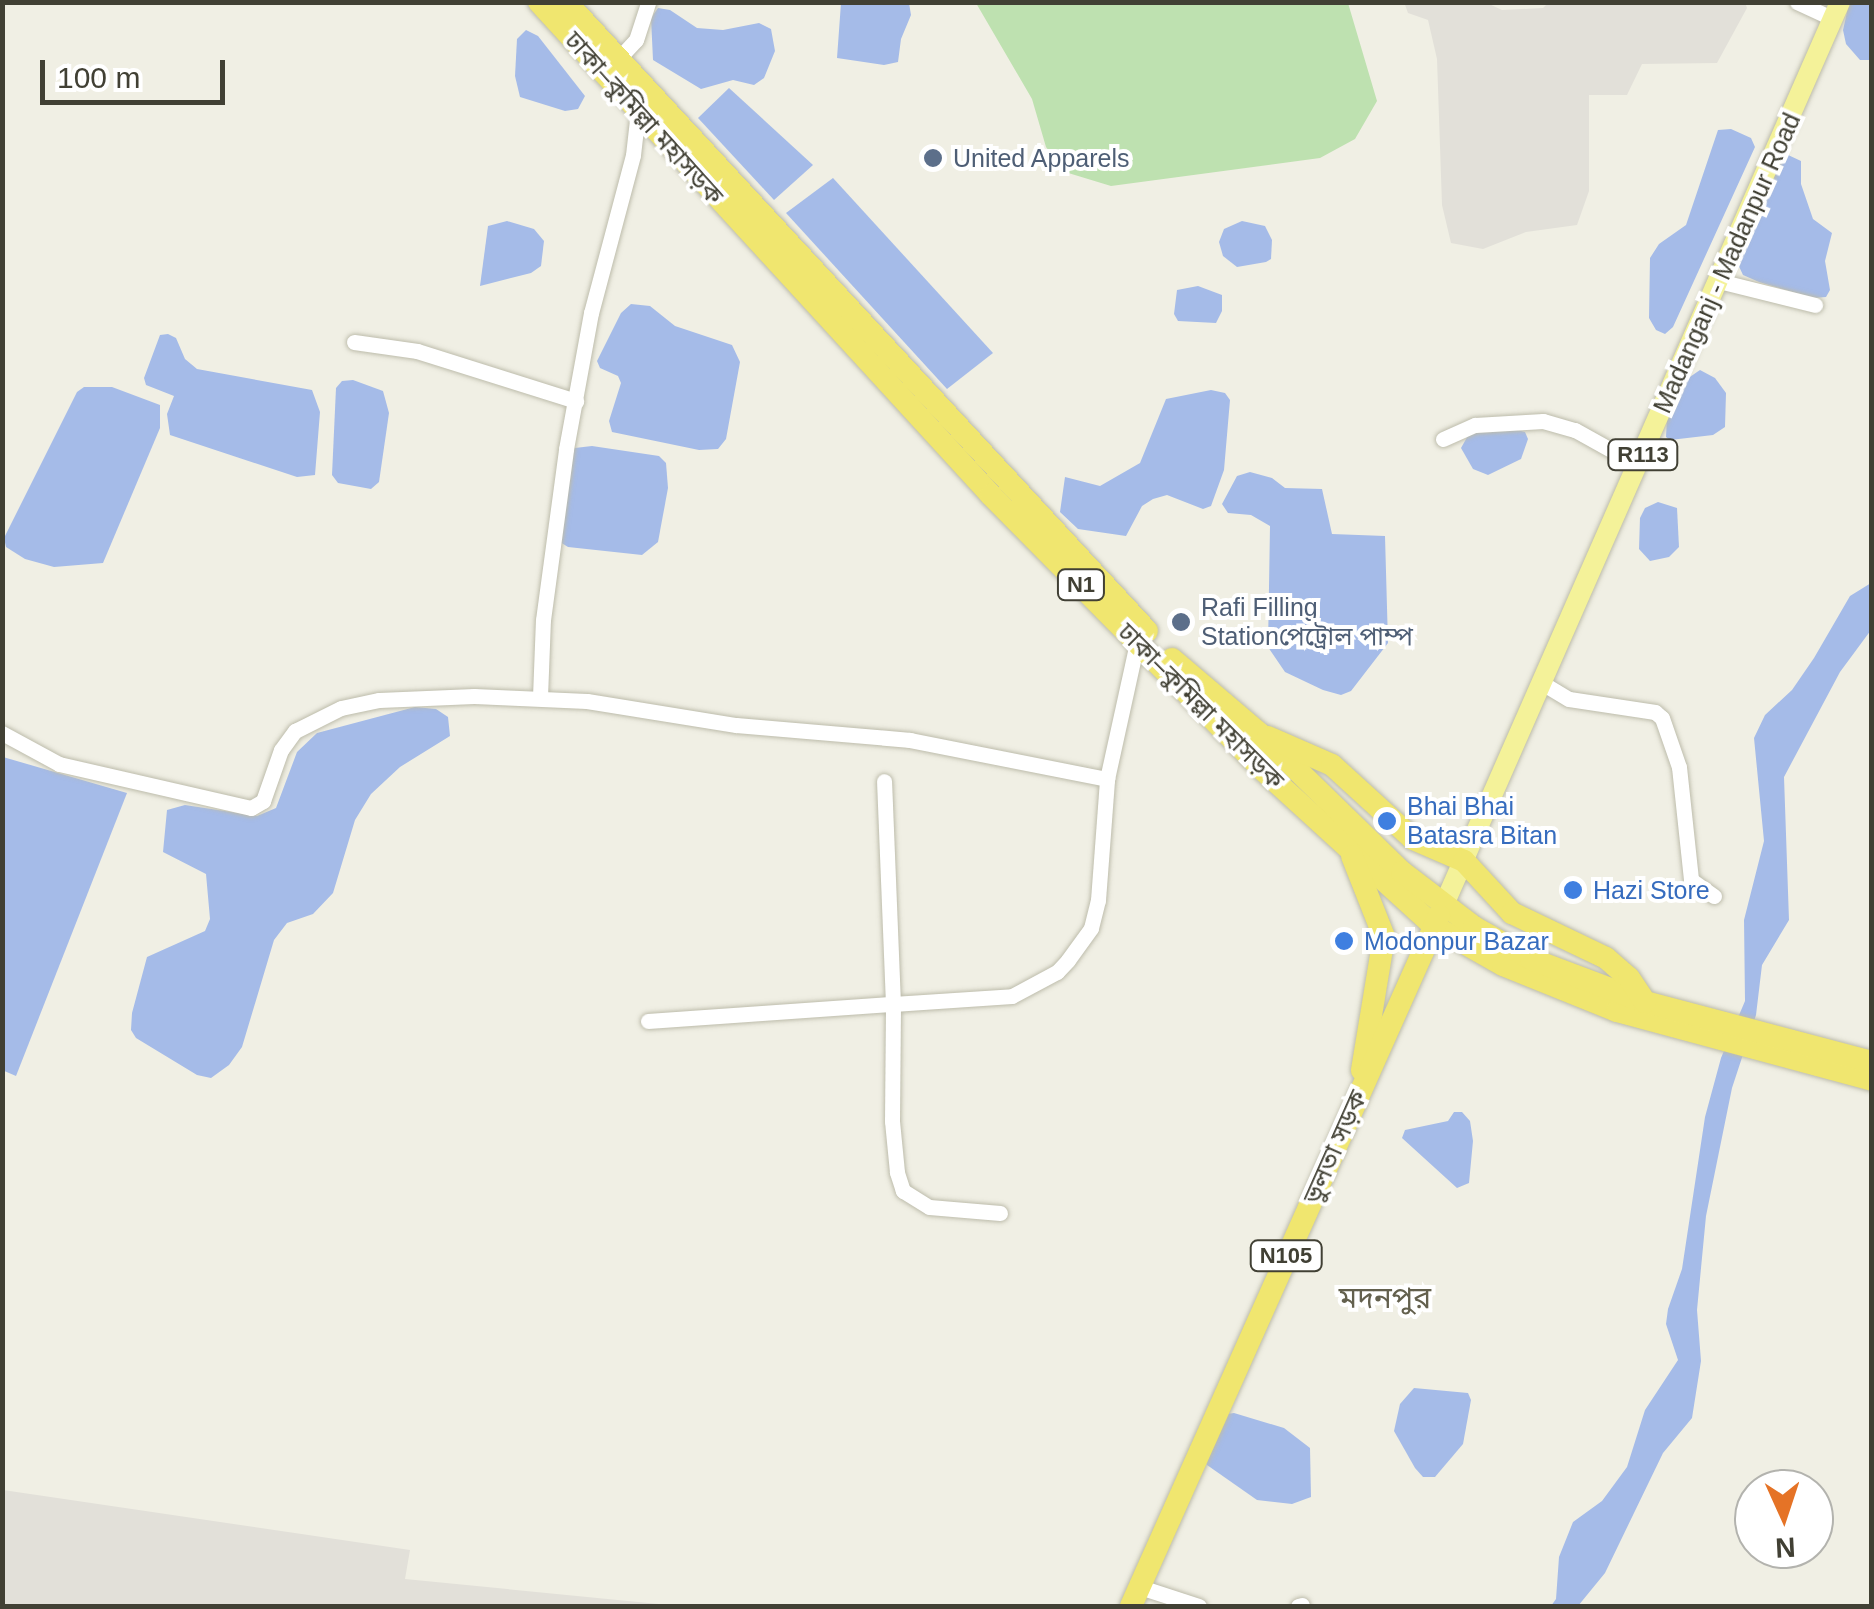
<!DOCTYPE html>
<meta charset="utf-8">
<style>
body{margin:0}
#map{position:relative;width:1874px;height:1609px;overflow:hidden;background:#f0efe4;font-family:Helvetica,"Noto Sans Bengali",sans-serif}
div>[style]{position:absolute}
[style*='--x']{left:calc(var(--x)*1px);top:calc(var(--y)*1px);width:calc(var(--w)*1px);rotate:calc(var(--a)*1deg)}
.industrial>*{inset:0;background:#e2e0d9}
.green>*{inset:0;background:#bee1b0}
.water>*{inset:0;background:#a5bbe8}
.roads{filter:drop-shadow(0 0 2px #bdbcab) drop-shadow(0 0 2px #bdbcab)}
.minor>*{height:15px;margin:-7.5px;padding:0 7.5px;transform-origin:7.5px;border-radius:7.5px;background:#fff}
.major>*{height:20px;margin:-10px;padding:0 10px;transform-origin:10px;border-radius:10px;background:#f4f299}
.highway>*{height:22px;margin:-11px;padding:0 11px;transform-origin:11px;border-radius:11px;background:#f0e66f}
.dots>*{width:28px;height:28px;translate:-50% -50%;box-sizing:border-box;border:5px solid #fff;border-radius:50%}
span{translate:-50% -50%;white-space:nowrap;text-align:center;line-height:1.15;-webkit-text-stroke:8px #fff;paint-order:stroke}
.shield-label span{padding:2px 8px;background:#fff;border:2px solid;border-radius:8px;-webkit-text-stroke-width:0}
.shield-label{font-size:22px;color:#414034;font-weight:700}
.street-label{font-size:25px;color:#414034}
.service-label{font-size:25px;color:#4e5e75}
.left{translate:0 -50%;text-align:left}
.shop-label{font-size:25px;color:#366cbe}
.quarter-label{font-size:30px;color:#63604d}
.frame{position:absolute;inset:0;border:5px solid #414034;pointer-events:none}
.north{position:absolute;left:1734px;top:1469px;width:100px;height:100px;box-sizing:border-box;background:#fff;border:2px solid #b3b3ae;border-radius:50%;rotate:177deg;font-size:28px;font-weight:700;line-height:40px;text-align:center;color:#414034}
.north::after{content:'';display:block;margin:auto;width:35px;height:45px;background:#e57326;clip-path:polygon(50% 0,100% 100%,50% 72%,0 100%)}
.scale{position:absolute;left:40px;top:60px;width:185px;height:45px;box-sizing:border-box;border:5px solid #414034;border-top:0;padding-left:12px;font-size:30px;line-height:35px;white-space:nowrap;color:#414034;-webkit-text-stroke:8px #fff;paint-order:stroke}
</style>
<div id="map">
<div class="industrial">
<div style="clip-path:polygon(1404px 2px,1487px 3px,1502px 10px,1543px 8px,1549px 2px,1745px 2px,1747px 8px,1717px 63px,1642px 64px,1627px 95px,1589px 95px,1589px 191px,1577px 225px,1526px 232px,1483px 249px,1451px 243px,1442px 205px,1437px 59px,1428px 20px,1408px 13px)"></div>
<div style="clip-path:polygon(3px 1490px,410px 1550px,405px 1579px,679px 1606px,3px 1606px)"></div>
</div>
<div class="green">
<div style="clip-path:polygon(976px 3px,1348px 3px,1377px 101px,1355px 139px,1320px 158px,1111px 186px,1065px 172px,1046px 147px,1032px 99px)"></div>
</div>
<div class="water">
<div style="clip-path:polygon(841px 3px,909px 3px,911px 15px,901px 39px,898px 62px,884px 65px,837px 58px)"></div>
<div style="clip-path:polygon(1849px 3px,1871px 3px,1871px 60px,1860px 60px,1846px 44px,1843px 30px)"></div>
<div style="clip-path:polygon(658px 8px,670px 10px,697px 28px,723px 30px,759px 23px,771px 29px,775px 51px,764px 78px,754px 85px,733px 80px,701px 89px,653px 60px,651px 18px)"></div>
<div style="clip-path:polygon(526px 30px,538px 36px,585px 96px,578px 109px,565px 111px,520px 97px,515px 76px,517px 39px)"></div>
<div style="clip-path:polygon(729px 88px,813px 165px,774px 200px,698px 118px)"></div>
<div style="clip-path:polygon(1731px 129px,1751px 138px,1755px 147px,1673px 327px,1665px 334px,1656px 330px,1649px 318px,1650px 258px,1659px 244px,1686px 225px,1718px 130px)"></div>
<div style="clip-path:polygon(1786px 154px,1801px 161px,1801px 184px,1813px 219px,1832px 233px,1825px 261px,1830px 290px,1826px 297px,1813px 298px,1759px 282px,1743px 275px,1736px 260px,1781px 155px)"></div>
<div style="clip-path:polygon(833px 178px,993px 353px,947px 389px,786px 213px)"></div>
<div style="clip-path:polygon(507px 221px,534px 229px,544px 241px,541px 266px,531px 273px,480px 286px,488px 226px)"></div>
<div style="clip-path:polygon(1242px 221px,1265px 226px,1272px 240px,1271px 259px,1266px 262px,1237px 267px,1223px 256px,1219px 242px,1224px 229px)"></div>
<div style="clip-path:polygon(1198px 286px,1222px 295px,1222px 311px,1216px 323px,1178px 321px,1174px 314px,1177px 290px)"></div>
<div style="clip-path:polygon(631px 304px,650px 306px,675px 326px,732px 345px,740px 362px,726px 439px,718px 449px,699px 450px,612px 432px,609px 421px,621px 383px,618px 376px,600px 368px,597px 361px,621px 313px)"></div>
<div style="clip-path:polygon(168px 334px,176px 338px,185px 359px,197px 369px,312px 390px,320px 412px,315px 475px,297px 477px,170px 435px,167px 414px,174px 396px,146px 385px,144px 378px,160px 335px)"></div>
<div style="clip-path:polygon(1700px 370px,1715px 378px,1726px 393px,1725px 427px,1713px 435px,1670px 440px,1666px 437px,1667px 417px,1684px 381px)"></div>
<div style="clip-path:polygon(353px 380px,383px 391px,389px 413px,379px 482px,371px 489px,338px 483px,332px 475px,336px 388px,342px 381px)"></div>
<div style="clip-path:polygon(84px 387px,112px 387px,160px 405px,160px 428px,103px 563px,54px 567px,25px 559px,6px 547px,4px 538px,77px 392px)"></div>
<div style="clip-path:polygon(1211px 390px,1225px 393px,1230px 400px,1224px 470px,1211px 506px,1203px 509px,1167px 495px,1153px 499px,1142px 506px,1126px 536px,1078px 529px,1060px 512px,1065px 477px,1100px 486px,1140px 463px,1166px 399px)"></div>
<div style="clip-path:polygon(1505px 427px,1525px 432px,1528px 439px,1521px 459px,1488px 475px,1473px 469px,1461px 448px,1470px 432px)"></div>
<div style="clip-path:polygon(592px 446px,659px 456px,666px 463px,668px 488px,658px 542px,642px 555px,568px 547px,560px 542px,569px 456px,575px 448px)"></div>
<div style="clip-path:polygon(1250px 472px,1272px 478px,1285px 488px,1322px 489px,1332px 534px,1385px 536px,1388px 643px,1351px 691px,1341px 695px,1323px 690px,1285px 672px,1268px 647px,1270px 526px,1251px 515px,1228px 513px,1222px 504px,1237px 476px)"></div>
<div style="clip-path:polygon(1658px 502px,1677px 508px,1679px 547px,1669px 557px,1650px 561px,1639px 549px,1640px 518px,1645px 508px)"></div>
<div style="clip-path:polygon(1871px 583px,1871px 630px,1840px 672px,1784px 777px,1789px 920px,1762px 965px,1756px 1015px,1732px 1088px,1706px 1216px,1697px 1310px,1701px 1361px,1692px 1418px,1663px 1453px,1605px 1573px,1578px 1606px,1551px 1606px,1556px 1599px,1559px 1557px,1573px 1522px,1602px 1501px,1627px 1467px,1645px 1410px,1678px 1360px,1666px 1324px,1668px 1309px,1682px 1269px,1705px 1117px,1721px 1058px,1745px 1001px,1744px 920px,1764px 841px,1754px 738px,1765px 715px,1792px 690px,1814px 658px,1850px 596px)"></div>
<div style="clip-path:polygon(415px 707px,436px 709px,448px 717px,450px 736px,400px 767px,371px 794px,355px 820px,333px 893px,313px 914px,287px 923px,274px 940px,242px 1047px,229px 1065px,211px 1078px,197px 1075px,136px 1038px,131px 1030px,132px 1013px,147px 957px,205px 931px,210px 919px,206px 874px,163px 852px,167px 810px,185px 805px,257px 816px,276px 808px,297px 752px,317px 733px)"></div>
<div style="clip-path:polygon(3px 757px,127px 793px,16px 1076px,2px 1070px)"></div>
<div style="clip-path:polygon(1454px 1112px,1462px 1112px,1470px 1121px,1473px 1141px,1469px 1183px,1457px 1188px,1402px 1138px,1405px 1130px,1448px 1121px)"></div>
<div style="clip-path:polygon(1414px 1388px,1468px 1393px,1471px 1400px,1463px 1444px,1435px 1477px,1423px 1477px,1415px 1468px,1394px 1431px,1400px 1404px)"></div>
<div style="clip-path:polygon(1234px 1413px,1284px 1428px,1310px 1448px,1311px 1497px,1292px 1504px,1257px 1500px,1207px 1465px,1205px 1456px,1220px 1415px)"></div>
</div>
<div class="roads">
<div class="minor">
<div style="--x:1797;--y:2;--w:40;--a:25"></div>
<div style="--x:620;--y:57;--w:23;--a:-47"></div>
<div style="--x:636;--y:40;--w:40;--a:-72"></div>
<div style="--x:1719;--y:281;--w:99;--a:14"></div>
<div style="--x:354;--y:342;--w:64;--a:8.1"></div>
<div style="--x:417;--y:351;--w:167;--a:17.5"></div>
<div style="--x:1443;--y:439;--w:35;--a:-24"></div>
<div style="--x:1475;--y:425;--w:68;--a:-3.4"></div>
<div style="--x:1543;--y:421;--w:33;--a:16"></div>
<div style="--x:1575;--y:430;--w:72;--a:29.1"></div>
<div style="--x:1542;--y:683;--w:31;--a:31"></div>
<div style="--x:1569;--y:699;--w:87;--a:8.6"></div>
<div style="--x:1655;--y:712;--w:9;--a:41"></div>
<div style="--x:1662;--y:718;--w:52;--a:70.9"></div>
<div style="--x:1679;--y:767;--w:114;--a:83.9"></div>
<div style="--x:1691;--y:880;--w:28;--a:35"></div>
<div style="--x:540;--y:697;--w:77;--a:-87.8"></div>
<div style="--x:543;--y:620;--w:173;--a:-82.3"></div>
<div style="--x:566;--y:449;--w:138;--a:-79.6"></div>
<div style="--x:591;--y:313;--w:163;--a:-75.1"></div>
<div style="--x:633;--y:155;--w:44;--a:-83.5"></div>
<div style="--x:2;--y:733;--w:65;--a:28.5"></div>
<div style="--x:59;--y:764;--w:197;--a:12.9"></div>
<div style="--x:251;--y:808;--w:14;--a:-30"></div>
<div style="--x:263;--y:801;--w:54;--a:-70.6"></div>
<div style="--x:281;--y:750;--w:24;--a:-54"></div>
<div style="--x:295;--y:731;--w:51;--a:-26.6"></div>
<div style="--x:341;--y:708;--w:39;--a:-12"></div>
<div style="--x:379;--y:700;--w:95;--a:-2.4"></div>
<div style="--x:474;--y:696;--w:113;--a:2.5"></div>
<div style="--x:587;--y:701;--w:151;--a:9.2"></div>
<div style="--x:736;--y:725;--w:175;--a:4.9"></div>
<div style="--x:910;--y:740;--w:201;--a:11.2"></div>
<div style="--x:1107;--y:779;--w:139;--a:-77.6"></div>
<div style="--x:648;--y:1021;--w:246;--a:-4"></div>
<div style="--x:893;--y:1004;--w:223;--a:-92.3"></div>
<div style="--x:1000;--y:1213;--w:71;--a:-175.2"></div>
<div style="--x:929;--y:1207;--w:31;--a:-148"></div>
<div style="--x:903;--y:1191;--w:20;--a:-108"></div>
<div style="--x:897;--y:1172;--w:51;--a:-95.6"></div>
<div style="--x:892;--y:1121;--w:117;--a:-89.5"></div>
<div style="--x:893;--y:1004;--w:119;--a:-3.8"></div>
<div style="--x:1012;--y:996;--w:51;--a:-28.1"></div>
<div style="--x:1057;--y:972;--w:16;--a:-47"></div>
<div style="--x:1068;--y:960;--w:39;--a:-54"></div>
<div style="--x:1091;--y:928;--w:29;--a:-76"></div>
<div style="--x:1098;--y:900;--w:121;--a:-85.7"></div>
<div style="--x:1140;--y:1587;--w:62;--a:17.9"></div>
<div style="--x:1298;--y:1606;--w:4;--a:-14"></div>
</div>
<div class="major">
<div style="--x:1443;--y:907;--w:988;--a:-66.31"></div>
</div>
<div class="highway">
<div style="--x:539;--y:2;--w:669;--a:47.48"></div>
<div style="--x:991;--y:495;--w:387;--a:45.3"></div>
<div style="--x:1263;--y:770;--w:231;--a:42.4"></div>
<div style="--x:1434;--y:926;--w:79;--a:29.5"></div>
<div style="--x:1503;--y:965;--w:123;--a:22"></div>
<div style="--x:1617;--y:1011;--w:264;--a:15.1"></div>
<div style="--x:566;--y:2;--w:856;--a:47.27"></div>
<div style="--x:1172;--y:659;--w:116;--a:40.4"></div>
<div style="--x:1260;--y:734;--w:198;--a:44.2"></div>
<div style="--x:1402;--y:872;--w:91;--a:37.4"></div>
<div style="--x:1474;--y:927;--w:65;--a:29.3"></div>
<div style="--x:1531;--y:959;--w:122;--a:20.7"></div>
<div style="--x:1645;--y:1002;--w:235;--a:14.8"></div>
<div style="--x:1268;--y:737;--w:70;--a:23.6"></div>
<div style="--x:1332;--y:765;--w:110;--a:42.4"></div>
<div style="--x:1413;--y:839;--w:56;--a:23.3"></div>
<div style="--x:1464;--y:861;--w:71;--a:47.3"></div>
<div style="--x:1512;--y:913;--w:104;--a:25.6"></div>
<div style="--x:1606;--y:958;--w:30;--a:41"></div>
<div style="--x:1629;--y:978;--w:29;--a:56"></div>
<div style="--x:1352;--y:856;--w:87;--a:68.4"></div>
<div style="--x:1384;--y:937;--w:135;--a:99.4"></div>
<div style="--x:1131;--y:1606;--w:756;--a:-65.95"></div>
</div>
</div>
<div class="dots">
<div style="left:933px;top:158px;background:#5c6f8a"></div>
<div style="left:1181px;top:622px;background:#5c6f8a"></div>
<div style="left:1387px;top:821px;background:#3f7fe0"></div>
<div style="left:1573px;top:890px;background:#3f7fe0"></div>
<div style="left:1344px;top:941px;background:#3f7fe0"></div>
</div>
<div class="shield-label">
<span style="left:1643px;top:455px">R113</span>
<span style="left:1081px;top:585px">N1</span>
<span style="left:1286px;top:1256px">N105</span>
</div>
<div class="street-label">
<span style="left:644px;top:118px;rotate:48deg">ঢাকা–কুমিল্লা মহাসড়ক</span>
<span style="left:1727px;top:263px;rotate:-66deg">Madanganj - Madanpur Road</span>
<span style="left:1201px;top:706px;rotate:45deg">ঢাকা–কুমিল্লা মহাসড়ক</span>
<span style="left:1335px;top:1147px;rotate:-66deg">ভুলতা সড়ক</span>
</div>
<div class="service-label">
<span class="left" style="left:953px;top:158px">United Apparels</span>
<span class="left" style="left:1201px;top:622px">Rafi Filling<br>Stationপেট্রোল পাম্প</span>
</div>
<div class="shop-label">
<span class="left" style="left:1407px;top:821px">Bhai Bhai<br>Batasra Bitan</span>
<span class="left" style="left:1593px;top:890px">Hazi Store</span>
<span class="left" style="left:1364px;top:941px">Modonpur Bazar</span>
</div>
<div class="quarter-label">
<span style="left:1385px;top:1298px">মদনপুর</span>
</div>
<div class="frame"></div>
<div class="north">N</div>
<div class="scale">100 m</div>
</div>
